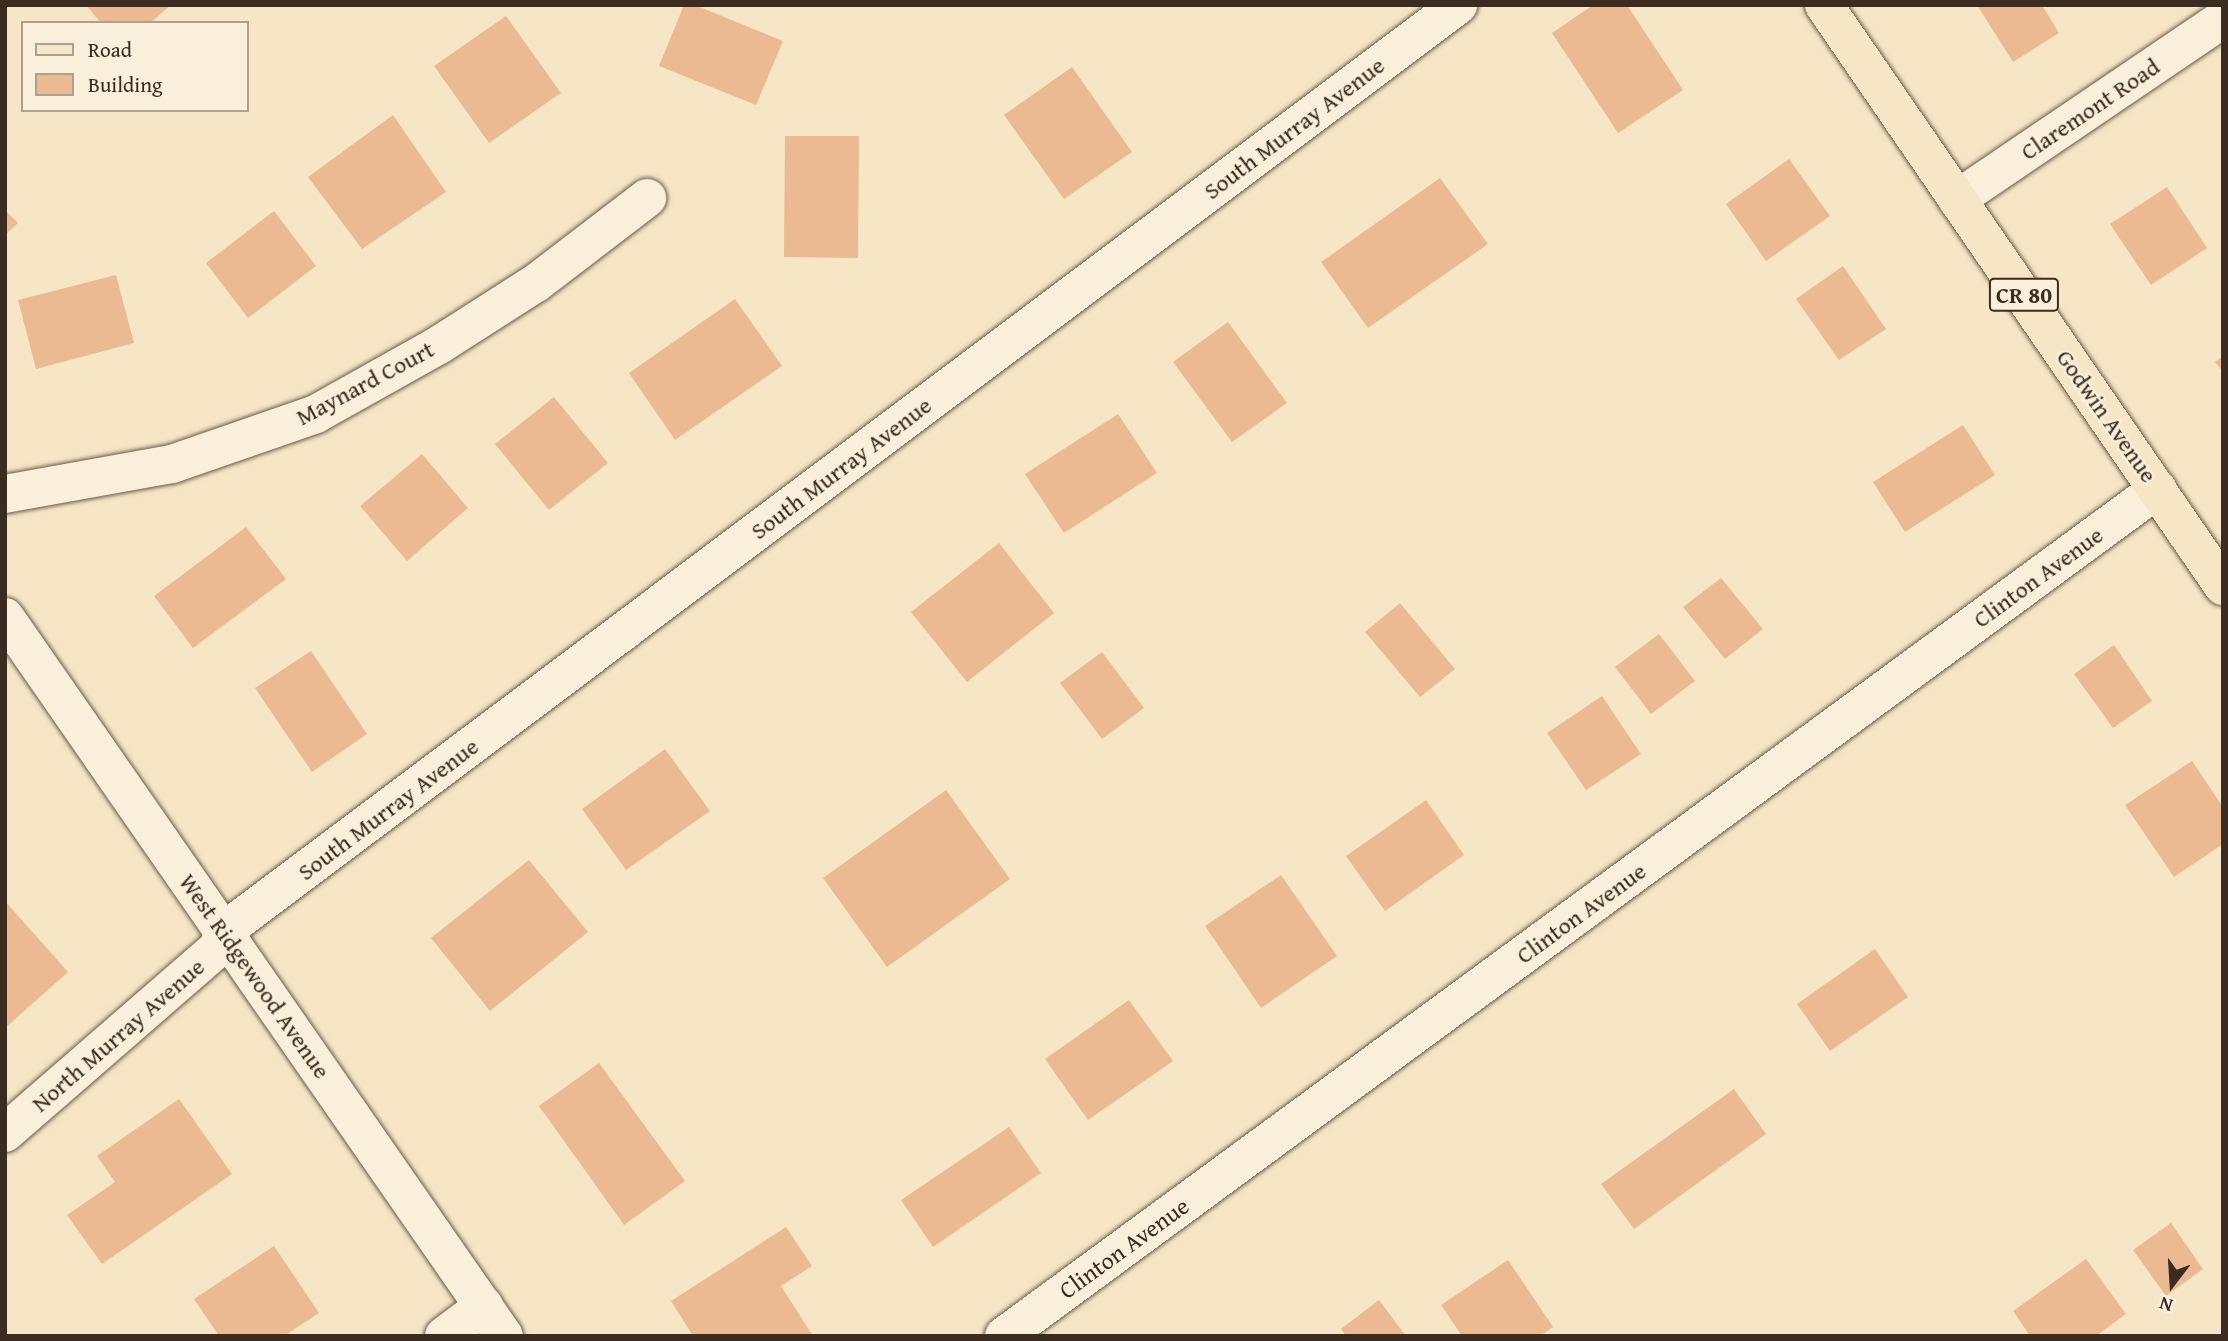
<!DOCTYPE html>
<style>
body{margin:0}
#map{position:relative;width:2228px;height:1341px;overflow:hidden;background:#f6e6c6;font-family:"Gentium Book Plus",serif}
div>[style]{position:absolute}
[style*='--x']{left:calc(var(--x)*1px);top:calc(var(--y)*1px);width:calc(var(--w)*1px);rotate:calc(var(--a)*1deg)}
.building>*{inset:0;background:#ebba92}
.roads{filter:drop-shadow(0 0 2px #6a5a4a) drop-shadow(0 0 2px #6a5a4a)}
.minor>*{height:38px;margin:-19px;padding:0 19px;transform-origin:19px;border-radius:19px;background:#f9efda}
.major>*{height:38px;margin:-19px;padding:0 19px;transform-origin:19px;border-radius:19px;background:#f6e6c6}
span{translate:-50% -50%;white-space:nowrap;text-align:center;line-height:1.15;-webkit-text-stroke:5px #f9efda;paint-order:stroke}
.shield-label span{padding:2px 5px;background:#f9efda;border:2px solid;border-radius:5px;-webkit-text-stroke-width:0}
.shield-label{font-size:23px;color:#3c2b20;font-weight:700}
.street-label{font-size:24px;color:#3c2b20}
.frame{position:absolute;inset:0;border:7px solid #3c2b20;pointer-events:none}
.legend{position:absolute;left:21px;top:21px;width:228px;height:91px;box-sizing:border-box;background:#f9efda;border:2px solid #ada190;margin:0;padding:9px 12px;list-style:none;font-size:21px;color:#3c2b20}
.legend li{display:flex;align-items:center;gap:14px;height:35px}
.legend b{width:35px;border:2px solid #ada190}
.north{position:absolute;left:2137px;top:1250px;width:70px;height:70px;-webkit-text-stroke:5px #f9efda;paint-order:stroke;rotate:197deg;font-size:19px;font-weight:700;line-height:28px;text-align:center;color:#3c2b20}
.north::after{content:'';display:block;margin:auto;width:24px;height:32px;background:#3c2b20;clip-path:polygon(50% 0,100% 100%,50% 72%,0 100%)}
</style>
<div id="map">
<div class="building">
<div style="clip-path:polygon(86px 5px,171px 5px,150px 23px,101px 23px)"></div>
<div style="clip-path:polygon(684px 5px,695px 5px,783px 41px,756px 105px,659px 66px)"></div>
<div style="clip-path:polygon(1593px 5px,1627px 5px,1683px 90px,1618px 133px,1552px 33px)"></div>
<div style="clip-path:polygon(1977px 5px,2042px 5px,2059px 33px,2013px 62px)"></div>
<div style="clip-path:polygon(506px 16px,561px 93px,489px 143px,434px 66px)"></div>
<div style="clip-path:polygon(1072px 67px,1132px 152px,1064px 199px,1004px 115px)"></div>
<div style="clip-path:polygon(393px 115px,446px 192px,362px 249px,308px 177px)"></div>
<div style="clip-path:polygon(785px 136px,859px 136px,858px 258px,784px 257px)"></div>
<div style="clip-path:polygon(1789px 159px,1830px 216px,1766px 261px,1726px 204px)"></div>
<div style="clip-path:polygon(1440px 178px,1488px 244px,1368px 328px,1321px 262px)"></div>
<div style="clip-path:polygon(2167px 187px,2207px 248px,2151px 285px,2110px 224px)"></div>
<div style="clip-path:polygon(5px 210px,18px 223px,5px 235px)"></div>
<div style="clip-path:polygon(274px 211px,316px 266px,248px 318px,206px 263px)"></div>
<div style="clip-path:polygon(1843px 266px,1886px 329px,1839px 360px,1796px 299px)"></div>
<div style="clip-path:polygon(116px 275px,134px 343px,36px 369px,18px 300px)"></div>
<div style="clip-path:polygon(735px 299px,782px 366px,675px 440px,629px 373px)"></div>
<div style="clip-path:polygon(1228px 322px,1287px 403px,1232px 442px,1173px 362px)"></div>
<div style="clip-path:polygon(2223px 356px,2223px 372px,2215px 362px)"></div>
<div style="clip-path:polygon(554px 397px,608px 463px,549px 510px,495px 444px)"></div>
<div style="clip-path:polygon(1118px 414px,1157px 473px,1064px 533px,1025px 474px)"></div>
<div style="clip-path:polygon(1963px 425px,1995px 475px,1905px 532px,1873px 482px)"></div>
<div style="clip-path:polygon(422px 454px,468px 508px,407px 561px,360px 506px)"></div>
<div style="clip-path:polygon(246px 527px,286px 579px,193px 648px,154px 596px)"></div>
<div style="clip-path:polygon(999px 543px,1054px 613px,967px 682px,911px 612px)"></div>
<div style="clip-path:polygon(1721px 578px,1763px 629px,1725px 659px,1683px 607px)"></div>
<div style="clip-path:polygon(1400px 603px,1455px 669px,1420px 697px,1365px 632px)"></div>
<div style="clip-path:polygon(1659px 634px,1695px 681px,1651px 714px,1615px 667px)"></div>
<div style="clip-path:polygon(2114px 645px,2152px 701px,2113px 728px,2074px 674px)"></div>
<div style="clip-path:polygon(311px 651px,367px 734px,312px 772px,255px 688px)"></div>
<div style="clip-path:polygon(1102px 652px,1144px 708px,1102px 739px,1060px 683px)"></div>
<div style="clip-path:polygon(1602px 696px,1641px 754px,1586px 790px,1547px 733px)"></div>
<div style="clip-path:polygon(665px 749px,710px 811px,626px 870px,582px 809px)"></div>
<div style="clip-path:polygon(2192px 761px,2223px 807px,2223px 844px,2174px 877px,2125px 805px)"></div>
<div style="clip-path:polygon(946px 790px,1010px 879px,887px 967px,823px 878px)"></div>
<div style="clip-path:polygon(1426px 800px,1464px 855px,1385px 911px,1346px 856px)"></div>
<div style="clip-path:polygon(529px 860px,588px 932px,490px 1011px,431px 938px)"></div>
<div style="clip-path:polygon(1281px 875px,1337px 956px,1261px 1008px,1205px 926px)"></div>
<div style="clip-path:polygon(5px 901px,68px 972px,5px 1028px)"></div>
<div style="clip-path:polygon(1875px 949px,1908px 997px,1830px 1051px,1797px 1004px)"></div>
<div style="clip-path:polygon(1129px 1000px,1173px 1061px,1088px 1120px,1045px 1059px)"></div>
<div style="clip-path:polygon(599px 1063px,685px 1181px,624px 1225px,539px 1106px)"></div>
<div style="clip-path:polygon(1734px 1089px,1766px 1134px,1634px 1229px,1601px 1184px)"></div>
<div style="clip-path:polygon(179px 1099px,232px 1174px,102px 1264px,67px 1215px,115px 1182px,97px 1156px)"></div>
<div style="clip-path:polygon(1009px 1127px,1041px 1173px,933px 1247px,901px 1200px)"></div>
<div style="clip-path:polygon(2171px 1223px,2203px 1269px,2166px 1296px,2133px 1250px)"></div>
<div style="clip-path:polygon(786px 1227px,812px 1266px,781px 1286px,813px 1336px,693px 1336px,671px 1301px)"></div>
<div style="clip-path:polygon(274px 1246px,319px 1313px,284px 1336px,219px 1336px,194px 1299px)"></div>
<div style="clip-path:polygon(2086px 1259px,2126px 1314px,2096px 1336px,2030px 1336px,2013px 1311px)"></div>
<div style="clip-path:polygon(1508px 1260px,1553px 1327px,1540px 1336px,1462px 1336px,1441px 1305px)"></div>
<div style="clip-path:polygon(1379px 1300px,1406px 1336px,1346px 1336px,1341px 1329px)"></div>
</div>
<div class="roads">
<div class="minor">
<div style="--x:1957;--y:199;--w:321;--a:-34.1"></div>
<div style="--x:5;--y:494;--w:170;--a:-10.2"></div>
<div style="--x:172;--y:464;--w:152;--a:-19.1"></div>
<div style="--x:316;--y:414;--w:141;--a:-29.3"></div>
<div style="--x:439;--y:345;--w:115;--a:-32.6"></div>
<div style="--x:536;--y:283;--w:140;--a:-37.4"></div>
<div style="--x:5;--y:617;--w:875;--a:55.24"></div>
<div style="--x:5;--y:1133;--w:282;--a:-41"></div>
<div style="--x:218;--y:948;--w:18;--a:-71"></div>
<div style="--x:224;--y:931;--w:1543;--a:-36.88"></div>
<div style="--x:444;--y:1336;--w:50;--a:-36.9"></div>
<div style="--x:1004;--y:1336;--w:1431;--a:-36.28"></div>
</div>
<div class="major">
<div style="--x:1824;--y:5;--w:705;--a:55.52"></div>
</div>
</div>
<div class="shield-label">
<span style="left:2024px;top:295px">CR 80</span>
</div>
<div class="street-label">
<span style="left:2090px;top:109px;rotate:-34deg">Claremont Road</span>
<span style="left:1294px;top:128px;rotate:-37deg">South Murray Avenue</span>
<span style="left:365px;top:383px;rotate:-28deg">Maynard Court</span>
<span style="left:2107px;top:416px;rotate:55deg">Godwin Avenue</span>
<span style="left:841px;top:468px;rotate:-37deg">South Murray Avenue</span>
<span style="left:2038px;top:577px;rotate:-36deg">Clinton Avenue</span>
<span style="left:388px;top:809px;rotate:-37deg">South Murray Avenue</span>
<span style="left:1581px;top:913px;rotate:-36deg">Clinton Avenue</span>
<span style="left:255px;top:976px;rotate:55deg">West Ridgewood Avenue</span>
<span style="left:118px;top:1035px;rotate:-41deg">North Murray Avenue</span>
<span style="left:1124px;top:1248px;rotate:-36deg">Clinton Avenue</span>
</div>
<div class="frame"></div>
<ul class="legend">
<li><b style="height:9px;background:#f6e6c6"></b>Road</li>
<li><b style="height:19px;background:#ebba92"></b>Building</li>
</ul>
<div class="north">N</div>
</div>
